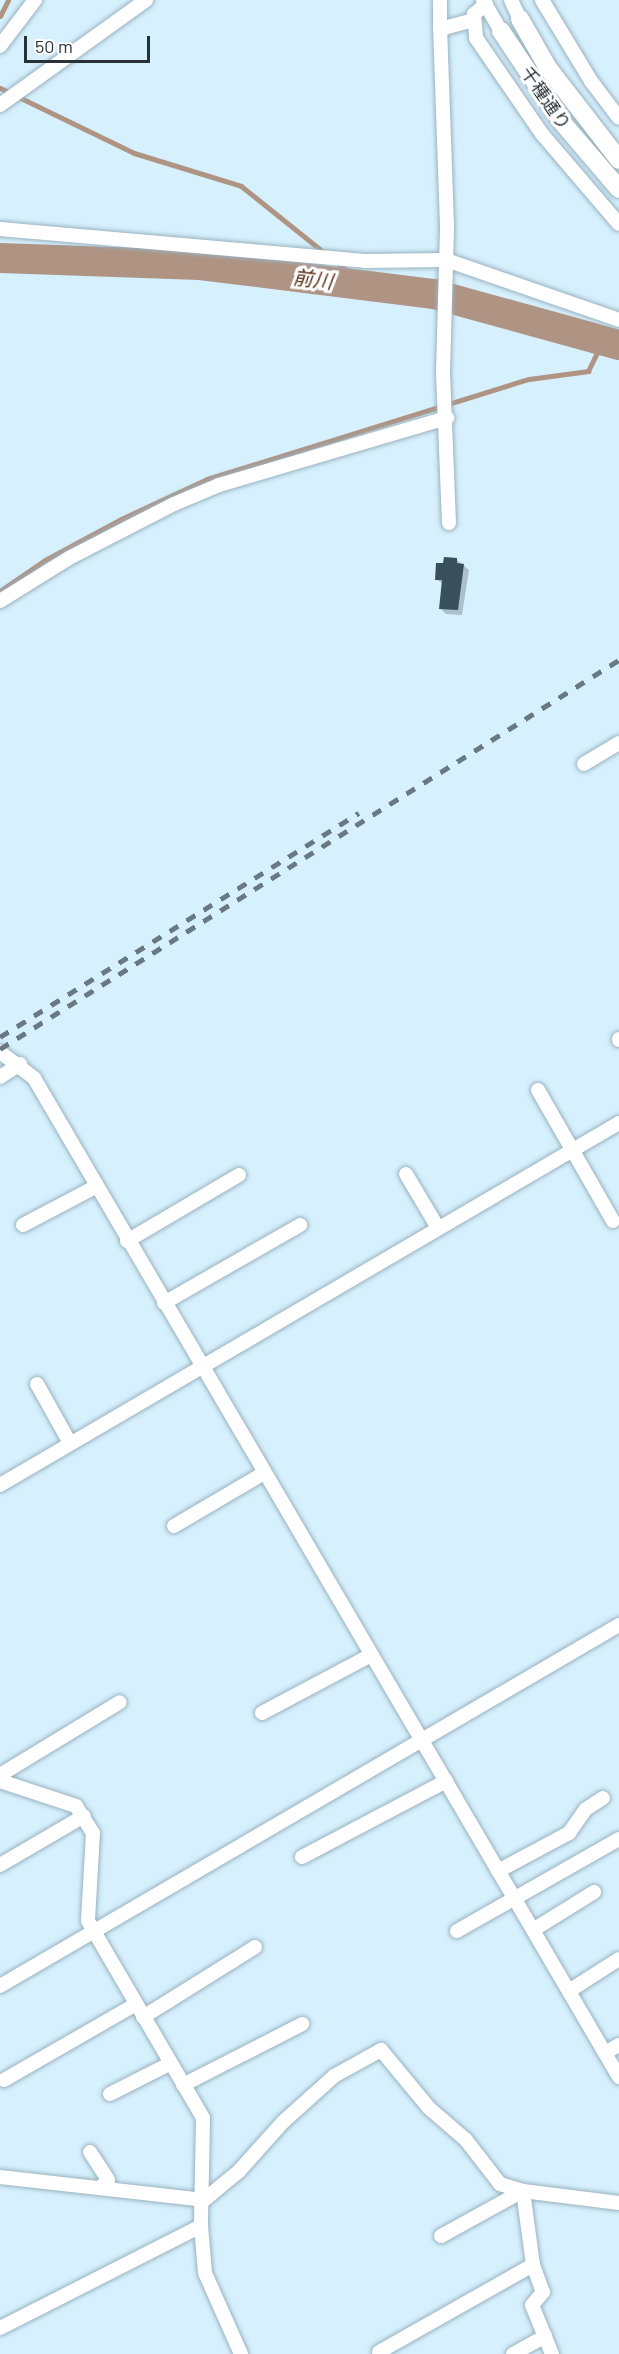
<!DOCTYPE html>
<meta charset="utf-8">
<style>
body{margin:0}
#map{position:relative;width:619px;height:2354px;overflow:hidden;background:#d6f0fe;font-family:Barlow,"Noto Sans JP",sans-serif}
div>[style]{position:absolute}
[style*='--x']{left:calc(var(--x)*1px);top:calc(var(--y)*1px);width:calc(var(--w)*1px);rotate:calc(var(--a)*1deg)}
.shadow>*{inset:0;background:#0003}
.stream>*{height:5px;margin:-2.5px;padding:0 2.5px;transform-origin:2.5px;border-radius:2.5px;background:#af9383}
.river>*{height:30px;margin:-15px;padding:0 15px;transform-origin:15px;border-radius:15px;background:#af9383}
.building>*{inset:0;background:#394f5a}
.roads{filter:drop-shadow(0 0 2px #9ab2bf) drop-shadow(0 0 2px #9ab2bf)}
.minor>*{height:14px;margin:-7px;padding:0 7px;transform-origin:7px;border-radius:7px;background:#fff}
.tertiary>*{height:18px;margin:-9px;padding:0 9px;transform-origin:9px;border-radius:9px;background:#fff}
.rail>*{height:4.5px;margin-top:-2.25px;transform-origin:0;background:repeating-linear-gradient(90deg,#697982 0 10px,transparent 0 20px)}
span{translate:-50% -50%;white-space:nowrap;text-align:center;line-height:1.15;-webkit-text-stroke:6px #fff;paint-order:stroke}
.street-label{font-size:18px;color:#273136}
.water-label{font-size:20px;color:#5c3219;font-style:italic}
.scale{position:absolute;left:24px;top:36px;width:126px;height:27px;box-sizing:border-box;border:3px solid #273136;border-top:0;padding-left:8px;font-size:18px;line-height:21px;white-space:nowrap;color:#273136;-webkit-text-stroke:4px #fff;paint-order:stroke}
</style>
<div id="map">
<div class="shadow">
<div style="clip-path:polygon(457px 560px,469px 570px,462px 615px,446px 614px,441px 609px,443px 584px,436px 579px,444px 565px)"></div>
</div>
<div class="stream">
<div style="--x:0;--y:16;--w:18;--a:-63"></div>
<div style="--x:0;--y:88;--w:149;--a:25.9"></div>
<div style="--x:134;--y:153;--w:112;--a:17.1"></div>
<div style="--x:241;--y:186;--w:109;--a:38.7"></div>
<div style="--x:336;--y:262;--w:36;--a:38"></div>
<div style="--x:0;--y:591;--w:55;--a:-34.6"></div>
<div style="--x:45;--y:560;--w:86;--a:-28.3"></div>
<div style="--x:121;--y:519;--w:95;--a:-24.9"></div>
<div style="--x:207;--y:479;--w:337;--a:-17.3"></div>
<div style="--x:529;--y:379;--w:60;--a:-7.7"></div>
<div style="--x:588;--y:371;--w:34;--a:-64"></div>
</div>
<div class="river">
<div style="--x:0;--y:258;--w:200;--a:2"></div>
<div style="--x:200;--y:265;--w:236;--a:7.1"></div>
<div style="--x:434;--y:294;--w:192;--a:15.4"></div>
</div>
<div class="building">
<div style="clip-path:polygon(444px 557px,457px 558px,457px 563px,464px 564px,458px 610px,439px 609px,442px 580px,435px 580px,436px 563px,443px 563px)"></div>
</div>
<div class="roads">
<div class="minor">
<div style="--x:440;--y:0;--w:29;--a:90"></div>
<div style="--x:483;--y:0;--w:36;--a:60"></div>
<div style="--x:511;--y:0;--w:21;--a:65"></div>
<div style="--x:542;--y:0;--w:95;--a:58.8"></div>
<div style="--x:591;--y:81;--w:46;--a:52.9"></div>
<div style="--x:486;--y:4;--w:16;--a:140"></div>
<div style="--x:474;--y:14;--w:24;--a:85"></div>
<div style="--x:476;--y:38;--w:116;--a:55.5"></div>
<div style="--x:542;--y:134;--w:118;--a:49.5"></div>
<div style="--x:0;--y:46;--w:58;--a:-52.7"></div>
<div style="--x:0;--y:105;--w:180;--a:-35.7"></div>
<div style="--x:0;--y:229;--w:366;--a:5"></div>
<div style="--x:365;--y:261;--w:81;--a:-0.7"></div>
<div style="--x:446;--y:260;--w:183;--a:19.1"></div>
<div style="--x:449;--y:523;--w:151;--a:-92.3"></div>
<div style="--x:443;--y:372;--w:146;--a:-88.4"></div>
<div style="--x:447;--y:226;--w:197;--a:-92"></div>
<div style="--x:440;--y:29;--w:34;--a:-15"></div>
<div style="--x:0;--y:601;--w:81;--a:-31.9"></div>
<div style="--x:69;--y:558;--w:118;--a:-27.2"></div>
<div style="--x:174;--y:504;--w:49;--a:-22.9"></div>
<div style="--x:219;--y:485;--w:238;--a:-16.4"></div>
<div style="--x:584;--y:764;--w:41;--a:-31"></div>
<div style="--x:619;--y:1039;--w:1;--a:90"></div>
<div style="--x:0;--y:1052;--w:43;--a:37.4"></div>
<div style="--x:34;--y:1078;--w:1158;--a:59.65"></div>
<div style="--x:0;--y:1077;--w:24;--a:-33"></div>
<div style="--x:538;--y:1090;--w:151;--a:60.2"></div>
<div style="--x:406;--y:1174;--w:63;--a:59.3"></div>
<div style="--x:23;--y:1225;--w:81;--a:-27.8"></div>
<div style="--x:127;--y:1241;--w:130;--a:-30.5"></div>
<div style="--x:164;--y:1303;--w:157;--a:-29.8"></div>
<div style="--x:37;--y:1384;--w:68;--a:60.8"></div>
<div style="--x:0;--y:1485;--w:717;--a:-30.32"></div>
<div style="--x:174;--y:1526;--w:104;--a:-30.5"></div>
<div style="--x:262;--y:1713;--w:123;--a:-28"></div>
<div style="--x:0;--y:1775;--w:140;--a:-31.3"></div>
<div style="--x:0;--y:1781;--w:80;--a:18.2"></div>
<div style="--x:76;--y:1806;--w:32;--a:58"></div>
<div style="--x:93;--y:1833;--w:88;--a:93.3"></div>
<div style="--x:88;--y:1921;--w:228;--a:59.7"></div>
<div style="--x:203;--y:2118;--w:108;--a:91.1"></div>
<div style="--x:201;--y:2226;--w:47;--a:85.1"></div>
<div style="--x:205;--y:2273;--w:89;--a:66"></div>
<div style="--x:302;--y:1857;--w:163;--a:-27.8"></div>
<div style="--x:0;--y:1865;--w:97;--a:-30.3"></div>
<div style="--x:498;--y:1871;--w:81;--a:-28.2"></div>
<div style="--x:569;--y:1833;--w:29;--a:-55"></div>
<div style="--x:586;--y:1809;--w:20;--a:-33"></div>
<div style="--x:533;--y:1930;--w:72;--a:-31.9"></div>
<div style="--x:457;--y:1931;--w:186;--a:-29.6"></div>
<div style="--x:0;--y:1986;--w:717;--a:-30.25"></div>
<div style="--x:569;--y:1991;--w:59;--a:-32.6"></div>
<div style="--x:143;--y:2017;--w:132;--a:-32"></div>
<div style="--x:605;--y:2053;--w:16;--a:-30"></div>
<div style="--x:4;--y:2080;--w:152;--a:-29.9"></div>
<div style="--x:183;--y:2085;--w:134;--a:-27.1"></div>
<div style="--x:110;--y:2094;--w:68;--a:-26.9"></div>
<div style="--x:90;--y:2152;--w:33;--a:57"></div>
<div style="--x:108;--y:2180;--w:11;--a:135"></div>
<div style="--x:0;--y:2177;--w:205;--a:6.4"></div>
<div style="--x:204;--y:2200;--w:45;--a:-39.6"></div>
<div style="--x:239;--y:2171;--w:66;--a:-48.1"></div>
<div style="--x:283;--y:2122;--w:69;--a:-42"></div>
<div style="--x:334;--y:2076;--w:54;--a:-29"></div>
<div style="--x:381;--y:2050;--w:75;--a:50.4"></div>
<div style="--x:429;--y:2108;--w:49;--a:40.9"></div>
<div style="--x:466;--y:2140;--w:56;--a:52.3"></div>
<div style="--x:500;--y:2184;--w:24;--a:17"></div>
<div style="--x:523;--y:2191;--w:97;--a:7.1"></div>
<div style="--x:441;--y:2236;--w:94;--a:-28.8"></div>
<div style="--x:523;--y:2191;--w:75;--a:82.3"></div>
<div style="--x:533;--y:2265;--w:29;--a:70"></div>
<div style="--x:543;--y:2292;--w:17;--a:130"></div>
<div style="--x:532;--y:2305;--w:53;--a:67.8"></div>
<div style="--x:0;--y:2328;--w:225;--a:-26.9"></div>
<div style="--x:379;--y:2352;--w:177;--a:-29.5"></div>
<div style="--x:513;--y:2354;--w:37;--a:-29"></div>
</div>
<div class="tertiary">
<div style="--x:520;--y:19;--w:56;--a:60.3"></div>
<div style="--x:548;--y:68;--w:116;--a:52.3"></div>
<div style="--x:501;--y:31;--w:108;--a:56.3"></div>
<div style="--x:561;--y:121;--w:89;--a:49.5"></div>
</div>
</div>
<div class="rail">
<div style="--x:0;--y:1037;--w:423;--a:-32"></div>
<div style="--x:0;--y:1049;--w:731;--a:-32.15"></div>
</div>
<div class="street-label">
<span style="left:546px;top:98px;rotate:55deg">千種通り</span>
</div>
<div class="water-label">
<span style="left:313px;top:279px;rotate:7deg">前川</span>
</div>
<div class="scale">50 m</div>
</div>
